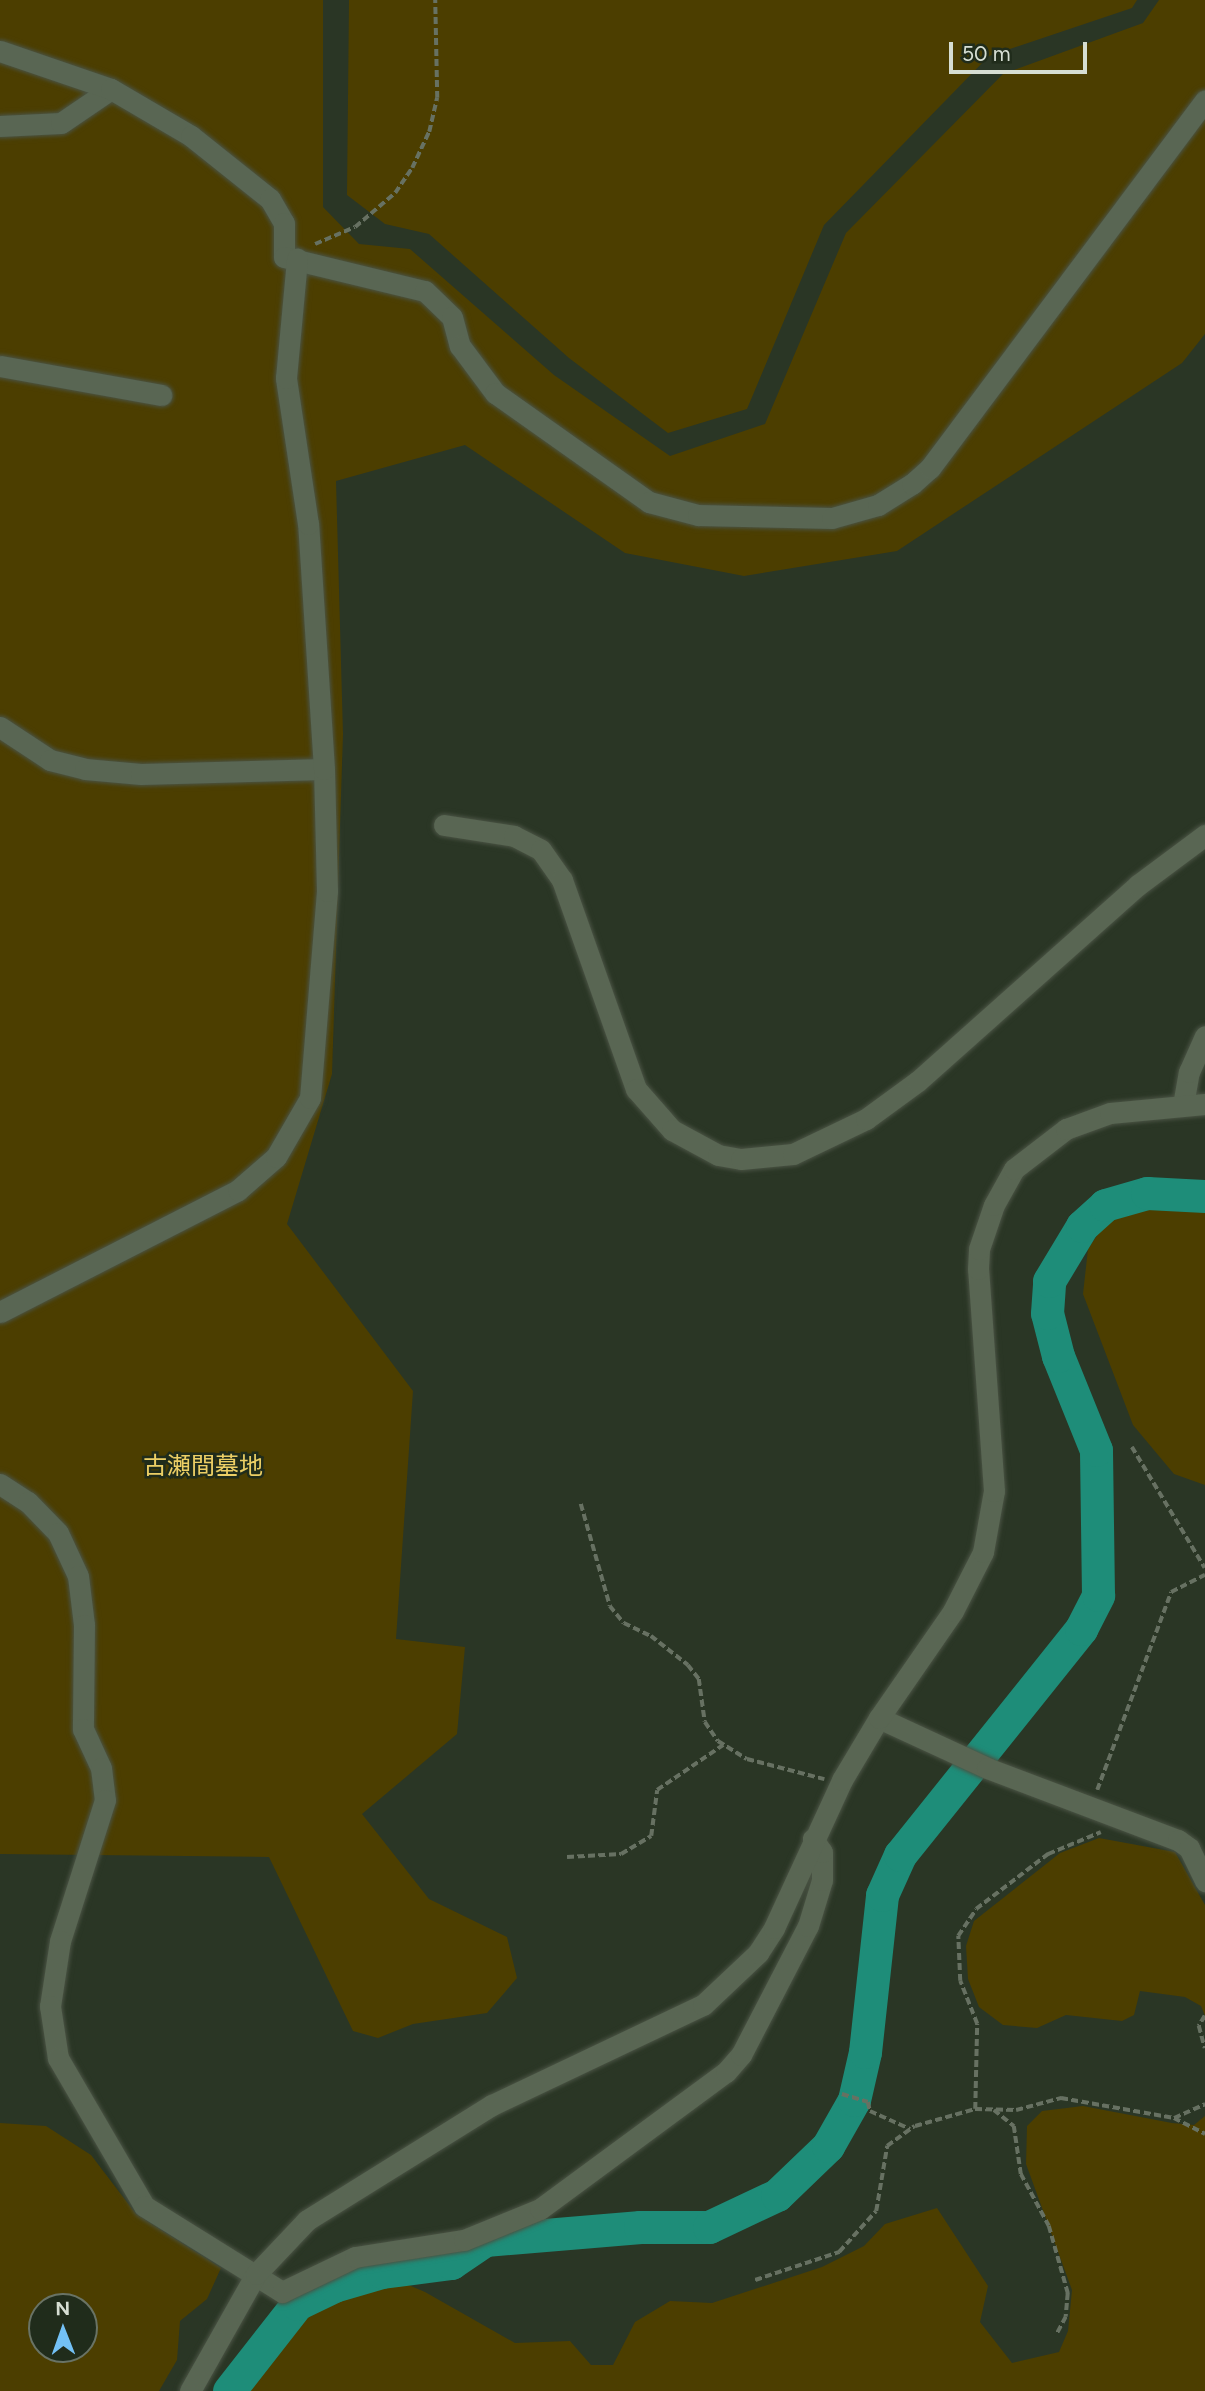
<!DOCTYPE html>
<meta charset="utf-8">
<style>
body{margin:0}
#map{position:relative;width:1205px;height:2391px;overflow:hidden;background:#2a3625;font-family:Figtree,"Noto Sans JP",sans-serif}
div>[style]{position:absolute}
.green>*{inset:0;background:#4c3e00}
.river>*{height:33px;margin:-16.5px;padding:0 16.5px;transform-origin:16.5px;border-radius:16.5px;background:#1e8d79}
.path>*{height:3.5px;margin-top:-1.75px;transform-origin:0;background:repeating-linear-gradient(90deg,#677162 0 7px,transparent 0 10.5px)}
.roads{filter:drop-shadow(0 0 2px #4a5344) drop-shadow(0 0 2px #4a5344)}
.street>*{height:21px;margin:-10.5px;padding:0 10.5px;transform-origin:10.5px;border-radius:10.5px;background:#596653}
.secondary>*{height:21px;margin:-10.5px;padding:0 10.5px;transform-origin:10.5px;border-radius:10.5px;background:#596653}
span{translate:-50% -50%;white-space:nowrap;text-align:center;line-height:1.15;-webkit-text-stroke:5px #202c1b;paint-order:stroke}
.park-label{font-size:24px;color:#eccf65}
.north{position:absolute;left:28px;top:2293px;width:70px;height:70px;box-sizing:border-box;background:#202c1b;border:2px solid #697365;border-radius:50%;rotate:359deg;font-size:19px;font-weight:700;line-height:28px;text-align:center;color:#d6ded3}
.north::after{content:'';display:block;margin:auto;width:24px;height:32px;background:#73c1f5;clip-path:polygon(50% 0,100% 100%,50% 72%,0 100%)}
.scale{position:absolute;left:949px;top:42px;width:138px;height:32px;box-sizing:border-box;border:4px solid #d6ded3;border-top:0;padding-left:9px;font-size:21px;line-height:24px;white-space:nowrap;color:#d6ded3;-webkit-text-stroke:5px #202c1b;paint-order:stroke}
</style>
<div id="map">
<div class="green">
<i style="clip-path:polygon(0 0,323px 0,323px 207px,359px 244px,410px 249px,554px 375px,670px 456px,765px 424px,846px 233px,1003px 74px,1143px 23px,1159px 0,1205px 0,1205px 334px,1182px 363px,897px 551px,744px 576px,625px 553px,465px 445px,336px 481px,343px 734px,332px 1074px,287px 1224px,413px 1391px,396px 1639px,465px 1647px,457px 1734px,362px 1814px,429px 1899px,507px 1937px,517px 1978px,487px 2013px,413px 2024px,378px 2038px,353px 2031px,269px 1857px,0 1854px)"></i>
<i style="clip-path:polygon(349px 0,1137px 0,1132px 8px,989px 56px,824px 225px,747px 409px,668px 433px,569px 358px,429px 234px,385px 224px,347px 195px)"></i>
<i style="clip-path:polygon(1144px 1204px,1205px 1205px,1205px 1485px,1174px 1474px,1133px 1425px,1083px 1294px,1088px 1249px,1106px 1222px,1136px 1213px)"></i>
<i style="clip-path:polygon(1099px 1838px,1175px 1852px,1205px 1905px,1205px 2016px,1201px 2006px,1185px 1997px,1140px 1991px,1134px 2015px,1122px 2021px,1066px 2015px,1037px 2028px,1003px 2025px,979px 2007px,968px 1979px,966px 1946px,974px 1921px,1060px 1853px)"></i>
<i style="clip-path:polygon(1083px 2106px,1172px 2123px,1194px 2125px,1205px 2116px,1205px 2391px,236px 2391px,279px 2332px,300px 2320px,304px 2309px,343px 2289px,373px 2281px,392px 2278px,425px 2292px,515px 2343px,570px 2341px,591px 2365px,613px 2365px,635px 2322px,670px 2301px,712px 2303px,822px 2267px,864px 2246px,885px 2224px,937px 2208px,988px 2286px,980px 2322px,1012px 2363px,1059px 2352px,1068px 2331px,1072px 2290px,1026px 2164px,1027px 2126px,1042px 2111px)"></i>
<i style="clip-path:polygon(evenodd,0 2123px,46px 2126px,91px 2155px,136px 2214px,221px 2268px,207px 2299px,180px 2321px,177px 2360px,159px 2391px,0 2391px,0 2123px,42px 2307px,84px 2307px,84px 2349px,42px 2349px,42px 2307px)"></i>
</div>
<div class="river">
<i style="left:229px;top:2391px;width:110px;rotate:-52deg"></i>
<i style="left:297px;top:2304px;width:41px;rotate:-25.9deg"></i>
<i style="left:334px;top:2286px;width:50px;rotate:-16.3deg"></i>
<i style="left:382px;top:2272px;width:70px;rotate:-7.4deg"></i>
<i style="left:451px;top:2263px;width:41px;rotate:-34.1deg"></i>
<i style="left:485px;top:2240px;width:156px;rotate:-4.8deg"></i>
<i style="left:640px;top:2227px;width:69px"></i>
<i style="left:709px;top:2227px;width:75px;rotate:-25.2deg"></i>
<i style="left:777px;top:2195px;width:71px;rotate:-43.9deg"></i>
<i style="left:828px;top:2146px;width:53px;rotate:-60.5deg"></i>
<i style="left:854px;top:2100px;width:49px;rotate:-77.1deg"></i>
<i style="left:865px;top:2052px;width:158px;rotate:-83.8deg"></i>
<i style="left:882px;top:1895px;width:44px;rotate:-65.8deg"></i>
<i style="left:900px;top:1855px;width:290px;rotate:-51.3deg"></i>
<i style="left:1081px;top:1629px;width:38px;rotate:-63deg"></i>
<i style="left:1098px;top:1595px;width:145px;rotate:-90.8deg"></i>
<i style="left:1096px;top:1450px;width:101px;rotate:-112deg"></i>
<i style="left:1058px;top:1356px;width:44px;rotate:-104.3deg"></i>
<i style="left:1047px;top:1313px;width:32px;rotate:-86deg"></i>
<i style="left:1049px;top:1281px;width:64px;rotate:-59deg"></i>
<i style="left:1082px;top:1226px;width:31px;rotate:-42deg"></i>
<i style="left:1105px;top:1205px;width:44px;rotate:-15.9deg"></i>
<i style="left:1147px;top:1193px;width:58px;rotate:3deg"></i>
</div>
<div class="path">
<i style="left:315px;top:244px;width:43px;rotate:-23deg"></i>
<i style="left:355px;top:227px;width:52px;rotate:-40.4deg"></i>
<i style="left:395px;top:193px;width:30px;rotate:-56deg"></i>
<i style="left:412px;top:168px;width:40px;rotate:-65deg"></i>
<i style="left:429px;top:132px;width:35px;rotate:-77deg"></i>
<i style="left:437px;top:98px;width:98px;rotate:-91.2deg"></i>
<i style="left:1132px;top:1447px;width:141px;rotate:58.9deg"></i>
<i style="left:581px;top:1504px;width:106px;rotate:74.1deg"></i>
<i style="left:610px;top:1606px;width:22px;rotate:51deg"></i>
<i style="left:624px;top:1623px;width:30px;rotate:26deg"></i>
<i style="left:651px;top:1636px;width:47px;rotate:38.1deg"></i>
<i style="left:688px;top:1665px;width:18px;rotate:52deg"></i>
<i style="left:699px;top:1679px;width:43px;rotate:82.1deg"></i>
<i style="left:705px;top:1722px;width:23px;rotate:56deg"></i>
<i style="left:718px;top:1741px;width:34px;rotate:32deg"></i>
<i style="left:747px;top:1759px;width:80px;rotate:14.6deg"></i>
<i style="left:1097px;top:1790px;width:211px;rotate:-69.5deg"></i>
<i style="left:1171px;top:1592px;width:38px;rotate:-27deg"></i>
<i style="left:567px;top:1857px;width:54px;rotate:-3.2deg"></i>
<i style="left:621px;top:1854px;width:35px;rotate:-31deg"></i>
<i style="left:651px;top:1836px;width:46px;rotate:-82.6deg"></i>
<i style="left:657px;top:1790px;width:80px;rotate:-34.3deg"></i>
<i style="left:1205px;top:2016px;width:12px;rotate:121deg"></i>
<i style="left:1199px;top:2026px;width:23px;rotate:75deg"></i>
<i style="left:842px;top:2094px;width:27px;rotate:17deg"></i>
<i style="left:868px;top:2102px;width:9px;rotate:77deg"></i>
<i style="left:870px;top:2111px;width:44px;rotate:24.2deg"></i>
<i style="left:975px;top:2109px;width:85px;rotate:-88.7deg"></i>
<i style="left:977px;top:2024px;width:46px;rotate:-111.6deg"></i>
<i style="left:960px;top:1981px;width:45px;rotate:-92.5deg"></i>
<i style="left:958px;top:1936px;width:32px;rotate:-56deg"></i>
<i style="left:976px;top:1909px;width:91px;rotate:-37.4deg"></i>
<i style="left:1048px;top:1854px;width:57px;rotate:-22.5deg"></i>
<i style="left:994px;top:2110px;width:26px;rotate:39deg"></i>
<i style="left:1014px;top:2126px;width:49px;rotate:81.7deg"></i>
<i style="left:1021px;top:2174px;width:59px;rotate:61.7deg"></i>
<i style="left:1049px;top:2226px;width:70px;rotate:74.2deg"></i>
<i style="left:1068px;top:2293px;width:24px;rotate:95deg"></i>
<i style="left:1066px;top:2317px;width:19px;rotate:118deg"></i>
<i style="left:1174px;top:2118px;width:35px;rotate:27deg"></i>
<i style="left:755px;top:2280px;width:89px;rotate:-18.4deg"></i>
<i style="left:839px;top:2252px;width:55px;rotate:-47.9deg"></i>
<i style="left:876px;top:2211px;width:66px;rotate:-80.4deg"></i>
<i style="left:887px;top:2146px;width:34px;rotate:-36deg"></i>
<i style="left:915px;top:2126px;width:62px;rotate:-15.8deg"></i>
<i style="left:975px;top:2109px;width:41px;rotate:1.4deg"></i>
<i style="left:1016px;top:2110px;width:47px;rotate:-14.9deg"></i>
<i style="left:1061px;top:2098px;width:115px;rotate:10deg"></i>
<i style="left:1174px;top:2118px;width:34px;rotate:-24deg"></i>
</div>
<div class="roads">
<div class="street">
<i style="left:0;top:126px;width:61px;rotate:-2.8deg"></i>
<i style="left:61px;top:123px;width:60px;rotate:-34.2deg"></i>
<i style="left:0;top:366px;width:164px;rotate:10.2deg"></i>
<i style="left:0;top:727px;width:60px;rotate:33.4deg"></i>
<i style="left:50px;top:760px;width:36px;rotate:14deg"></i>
<i style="left:85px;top:769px;width:56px;rotate:5.1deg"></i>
<i style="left:141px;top:774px;width:183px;rotate:-1.6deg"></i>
<i style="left:0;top:1484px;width:33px;rotate:33deg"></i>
<i style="left:28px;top:1502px;width:43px;rotate:45.9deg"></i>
<i style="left:58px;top:1533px;width:47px;rotate:65.1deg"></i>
<i style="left:78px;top:1576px;width:49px;rotate:83deg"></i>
<i style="left:84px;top:1625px;width:104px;rotate:90.6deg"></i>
<i style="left:83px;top:1729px;width:43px;rotate:65.2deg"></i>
<i style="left:101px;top:1768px;width:32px;rotate:83deg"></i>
<i style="left:105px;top:1800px;width:148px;rotate:107.7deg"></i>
<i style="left:60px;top:1941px;width:66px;rotate:98.7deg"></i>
<i style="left:50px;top:2006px;width:53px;rotate:81.3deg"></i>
<i style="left:58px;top:2058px;width:171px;rotate:59.8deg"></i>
<i style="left:144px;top:2206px;width:163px;rotate:31.9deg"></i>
<i style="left:282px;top:2292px;width:81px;rotate:-25.6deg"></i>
<i style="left:355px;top:2257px;width:110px;rotate:-8.9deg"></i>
<i style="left:464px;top:2240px;width:82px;rotate:-22.2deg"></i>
<i style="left:540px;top:2209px;width:231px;rotate:-36.4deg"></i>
<i style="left:726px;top:2072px;width:23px;rotate:-49deg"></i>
<i style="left:741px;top:2055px;width:145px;rotate:-62.6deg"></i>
<i style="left:808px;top:1926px;width:48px;rotate:-73.1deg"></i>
<i style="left:822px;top:1880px;width:28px;rotate:-90deg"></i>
<i style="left:822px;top:1852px;width:16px;rotate:-125deg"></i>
<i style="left:879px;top:1718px;width:119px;rotate:24.8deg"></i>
<i style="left:987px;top:1768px;width:204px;rotate:20.7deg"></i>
<i style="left:1178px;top:1840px;width:14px;rotate:36deg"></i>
<i style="left:1189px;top:1848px;width:37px;rotate:64deg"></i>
</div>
<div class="secondary">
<i style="left:0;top:51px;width:117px;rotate:18.9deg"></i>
<i style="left:111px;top:89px;width:93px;rotate:30.4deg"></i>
<i style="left:191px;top:136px;width:101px;rotate:38.6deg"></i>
<i style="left:270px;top:199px;width:28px;rotate:60deg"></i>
<i style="left:284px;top:223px;width:34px;rotate:90deg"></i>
<i style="left:284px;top:257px;width:145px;rotate:13.6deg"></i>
<i style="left:425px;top:291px;width:37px;rotate:44deg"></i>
<i style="left:452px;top:317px;width:30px;rotate:75deg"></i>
<i style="left:460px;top:346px;width:59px;rotate:53.3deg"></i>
<i style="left:495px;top:393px;width:189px;rotate:35.3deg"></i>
<i style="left:649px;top:502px;width:51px;rotate:14.9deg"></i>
<i style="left:698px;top:515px;width:134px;rotate:1.3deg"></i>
<i style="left:832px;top:518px;width:48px;rotate:-15.8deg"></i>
<i style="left:878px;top:505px;width:40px;rotate:-32deg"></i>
<i style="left:912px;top:484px;width:24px;rotate:-42deg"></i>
<i style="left:930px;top:468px;width:459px;rotate:-53.2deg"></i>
<i style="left:444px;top:825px;width:71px;rotate:8.9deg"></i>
<i style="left:514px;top:836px;width:30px;rotate:27deg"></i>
<i style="left:541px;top:850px;width:37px;rotate:55deg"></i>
<i style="left:562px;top:880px;width:222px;rotate:70.5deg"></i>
<i style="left:636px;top:1089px;width:55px;rotate:48.7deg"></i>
<i style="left:672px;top:1130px;width:52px;rotate:28.5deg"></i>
<i style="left:718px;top:1155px;width:23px;rotate:10deg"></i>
<i style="left:741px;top:1159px;width:52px;rotate:-5.5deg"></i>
<i style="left:793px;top:1154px;width:81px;rotate:-25.6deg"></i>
<i style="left:866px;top:1119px;width:64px;rotate:-36.2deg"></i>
<i style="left:918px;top:1081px;width:295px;rotate:-41.7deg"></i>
<i style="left:1138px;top:885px;width:84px;rotate:-36.7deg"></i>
<i style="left:1183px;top:1105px;width:34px;rotate:-80deg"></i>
<i style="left:1189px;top:1072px;width:39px;rotate:-66deg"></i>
<i style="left:0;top:1312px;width:267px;rotate:-27.1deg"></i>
<i style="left:238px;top:1190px;width:50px;rotate:-41deg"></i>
<i style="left:276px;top:1157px;width:68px;rotate:-60deg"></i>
<i style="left:310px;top:1098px;width:208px;rotate:-85.3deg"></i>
<i style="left:327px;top:891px;width:122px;rotate:-91.4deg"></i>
<i style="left:324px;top:769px;width:246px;rotate:-93.7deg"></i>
<i style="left:308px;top:524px;width:148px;rotate:-98.6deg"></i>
<i style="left:286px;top:378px;width:120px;rotate:-84.7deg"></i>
<i style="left:190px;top:2391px;width:134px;rotate:-60.6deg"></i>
<i style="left:256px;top:2274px;width:74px;rotate:-46.6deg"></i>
<i style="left:307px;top:2220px;width:218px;rotate:-31.9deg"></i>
<i style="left:492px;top:2105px;width:233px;rotate:-25.4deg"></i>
<i style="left:703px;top:2005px;width:76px;rotate:-43.4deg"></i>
<i style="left:758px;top:1953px;width:30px;rotate:-57deg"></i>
<i style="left:774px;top:1928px;width:163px;rotate:-65.3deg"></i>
<i style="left:842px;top:1780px;width:72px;rotate:-59.2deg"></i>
<i style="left:879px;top:1718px;width:130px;rotate:-55.3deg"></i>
<i style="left:953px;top:1611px;width:66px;rotate:-63deg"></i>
<i style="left:983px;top:1552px;width:62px;rotate:-79.8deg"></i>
<i style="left:994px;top:1491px;width:223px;rotate:-94.1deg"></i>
<i style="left:978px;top:1269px;width:20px;rotate:-87deg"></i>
<i style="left:979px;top:1249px;width:46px;rotate:-71.2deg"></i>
<i style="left:994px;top:1205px;width:41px;rotate:-60.9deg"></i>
<i style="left:1014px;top:1169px;width:66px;rotate:-37.6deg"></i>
<i style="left:1066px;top:1129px;width:47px;rotate:-20deg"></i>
<i style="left:1110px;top:1113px;width:95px;rotate:-5.4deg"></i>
</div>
</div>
<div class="park-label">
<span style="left:203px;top:1466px">古瀬間墓地</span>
</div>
<div class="north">N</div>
<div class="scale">50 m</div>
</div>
